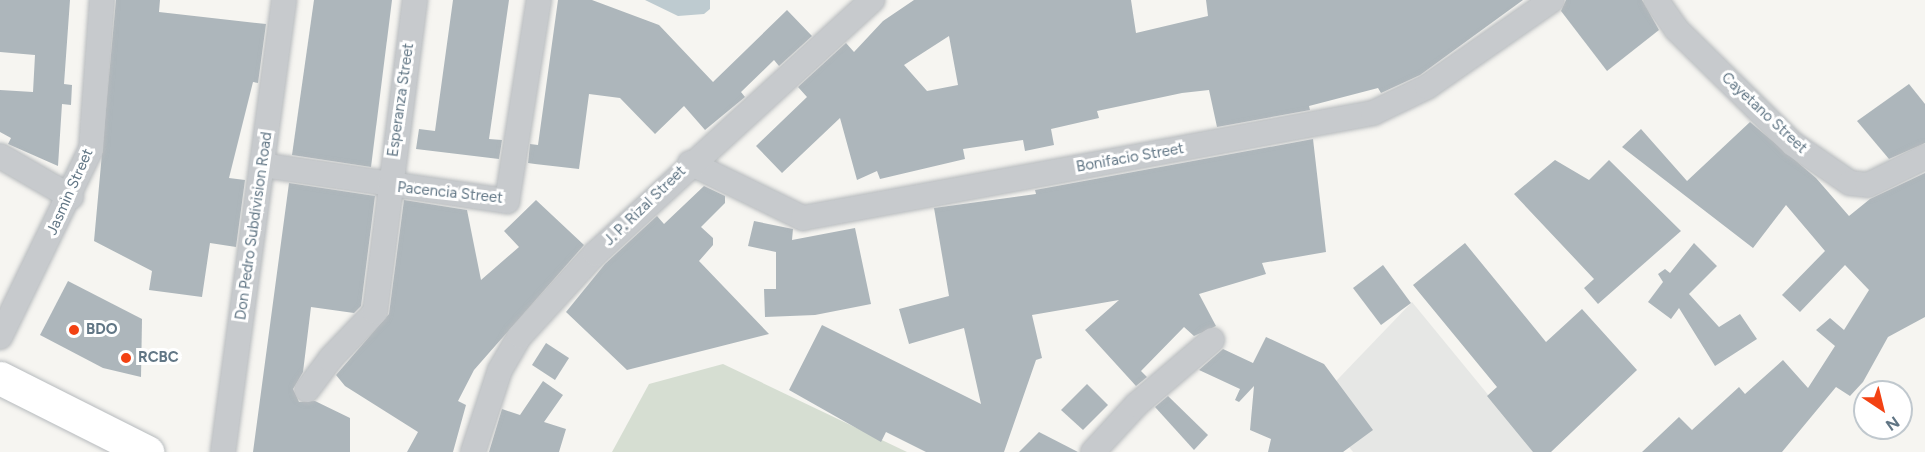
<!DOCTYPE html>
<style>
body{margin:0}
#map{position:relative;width:1925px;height:452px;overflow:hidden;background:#f6f5f1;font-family:Figtree,sans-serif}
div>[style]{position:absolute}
.built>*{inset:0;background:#e6e7e5}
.green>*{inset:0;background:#d6ded2}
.water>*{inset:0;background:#becbd0}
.building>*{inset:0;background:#adb6bb}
.roads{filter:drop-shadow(0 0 2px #b6babd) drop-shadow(0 0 2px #b6babd)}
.minor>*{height:24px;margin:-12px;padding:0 12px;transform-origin:12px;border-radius:12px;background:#c7cacd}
.trunk>*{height:33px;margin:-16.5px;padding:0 16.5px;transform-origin:16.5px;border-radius:16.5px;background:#fff}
.dots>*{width:16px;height:16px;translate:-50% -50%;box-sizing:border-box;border:3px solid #fff;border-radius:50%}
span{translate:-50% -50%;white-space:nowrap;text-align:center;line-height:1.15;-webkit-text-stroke:6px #fff;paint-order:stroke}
.street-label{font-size:15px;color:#617685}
.poi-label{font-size:15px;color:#617685;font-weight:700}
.left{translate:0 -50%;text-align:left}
.north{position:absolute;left:1853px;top:380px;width:60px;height:60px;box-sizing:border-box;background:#fff;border:2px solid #c0c8ce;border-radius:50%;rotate:145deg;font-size:16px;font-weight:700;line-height:24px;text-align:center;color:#617685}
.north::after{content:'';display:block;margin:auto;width:21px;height:27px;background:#f34213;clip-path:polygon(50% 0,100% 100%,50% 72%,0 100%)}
</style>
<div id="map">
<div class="built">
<i style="clip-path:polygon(1412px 302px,1535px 452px,1353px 452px,1315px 403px)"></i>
</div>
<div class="green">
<i style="clip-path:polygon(723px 364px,907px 452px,612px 452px,649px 384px)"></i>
</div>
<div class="water">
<i style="clip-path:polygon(645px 0,710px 0,710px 9px,704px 14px,678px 16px)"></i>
</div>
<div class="building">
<i style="clip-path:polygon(0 0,70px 0,64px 84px,72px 85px,71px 105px,62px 104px,58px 166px,8px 144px,11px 138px,0 132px,0 90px,33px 92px,35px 55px,0 52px)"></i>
<i style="clip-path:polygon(116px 0,160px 0,159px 12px,266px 24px,258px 83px,253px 82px,229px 178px,245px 180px,236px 247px,210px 243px,202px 297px,149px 290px,152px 271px,94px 241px)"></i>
<i style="clip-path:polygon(314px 0,392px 0,371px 167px,292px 155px)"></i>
<i style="clip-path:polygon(453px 0,509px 0,489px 139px,502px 140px,499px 159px,416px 149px,419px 129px,435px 131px)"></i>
<i style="clip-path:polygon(558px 0,592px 0,659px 25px,713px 82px,787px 10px,812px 36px,779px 66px,774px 60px,741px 92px,745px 97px,705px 130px,684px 106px,655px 134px,620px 98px,589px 94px,579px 169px,535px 164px,528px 163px,530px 144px,538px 145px)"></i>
<i style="clip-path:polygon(evenodd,914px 0,1131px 0,1136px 33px,1208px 16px,1206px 0,1523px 0,1420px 75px,1381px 93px,1378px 88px,1309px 106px,1310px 110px,1217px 127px,1209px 90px,1182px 93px,1097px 111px,1099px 118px,1051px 129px,1054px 145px,1025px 151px,1023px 140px,963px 149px,965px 159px,880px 179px,877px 171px,857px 180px,840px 118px,782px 173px,756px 146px,807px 97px,798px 87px,846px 43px,854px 52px,883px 21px,914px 0,949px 36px,958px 85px,927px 91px,904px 65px,949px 36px)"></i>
<i style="clip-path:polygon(1566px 0,1642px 0,1659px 30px,1607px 71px,1561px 11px)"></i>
<i style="clip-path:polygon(1909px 84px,1925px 104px,1925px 143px,1889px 159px,1857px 121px)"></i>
<i style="clip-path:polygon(1750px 122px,1816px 178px,1849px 216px,1870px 199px,1925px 173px,1925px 317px,1888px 337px,1863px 382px,1850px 396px,1836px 387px,1782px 452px,1642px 452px,1679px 417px,1692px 430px,1739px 387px,1745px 394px,1783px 360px,1808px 388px,1835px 346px,1816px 330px,1830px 318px,1844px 330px,1869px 290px,1845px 265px,1800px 312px,1782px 295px,1825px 251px,1786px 205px,1753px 248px,1622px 147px,1641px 129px,1687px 181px)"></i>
<i style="clip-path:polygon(1313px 139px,1326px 252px,1262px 263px,1266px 274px,1199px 294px,1216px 326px,1194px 336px,1184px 327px,1141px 371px,1147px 377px,1136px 386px,1085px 330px,1119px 300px,1032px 315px,1042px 358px,1036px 360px,1004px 452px,926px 452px,886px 432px,881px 442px,789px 390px,822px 325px,981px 404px,964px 328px,909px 344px,899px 309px,949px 296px,934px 208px,1036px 194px,1035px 190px)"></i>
<i style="clip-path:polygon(1555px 160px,1589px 180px,1609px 160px,1681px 231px,1598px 304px,1584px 288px,1594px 279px,1514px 194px)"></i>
<i style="clip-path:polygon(289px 183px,375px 196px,361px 306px,354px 313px,311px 307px,303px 372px,293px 389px,299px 402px,315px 401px,350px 418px,350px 452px,253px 452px)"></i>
<i style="clip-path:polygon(704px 186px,725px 196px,725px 203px,701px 227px,713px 238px,713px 245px,699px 261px,769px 334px,627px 370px,566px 312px,605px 264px,657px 216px,664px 224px)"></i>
<i style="clip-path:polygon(404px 200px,467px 210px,481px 280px,519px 247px,504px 231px,536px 200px,584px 245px,474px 370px,458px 401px,466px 405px,453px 452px,407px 452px,418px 432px,345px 386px,336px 375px,389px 314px)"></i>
<i style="clip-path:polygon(754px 221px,793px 229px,792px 240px,855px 228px,871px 304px,815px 315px,765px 317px,764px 289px,776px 289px,776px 252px,748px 246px)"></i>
<i style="clip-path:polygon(1465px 243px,1546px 342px,1582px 309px,1637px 370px,1551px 452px,1533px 452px,1487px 396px,1497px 387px,1413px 285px)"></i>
<i style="clip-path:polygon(1694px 243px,1717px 266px,1689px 294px,1719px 327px,1740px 314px,1757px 339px,1715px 366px,1679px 308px,1671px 319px,1648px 302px,1663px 282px,1658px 274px,1665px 269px,1670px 273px)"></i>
<i style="clip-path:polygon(1383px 265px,1411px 303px,1381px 325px,1353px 288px)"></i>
<i style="clip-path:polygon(68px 281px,142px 319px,141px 377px,103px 368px,40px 335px)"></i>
<i style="clip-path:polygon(1266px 337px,1324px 364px,1373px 430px,1343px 452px,1268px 452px,1271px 439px,1250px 430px,1254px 386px,1239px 402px,1235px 400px,1240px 389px,1199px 370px,1223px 349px,1253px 363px)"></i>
<i style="clip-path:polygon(546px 343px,569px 358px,555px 380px,532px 365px)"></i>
<i style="clip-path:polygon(543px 381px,563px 395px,544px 422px,566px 429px,559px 452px,489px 452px,502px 409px,520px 415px)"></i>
<i style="clip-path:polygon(1087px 384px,1108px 405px,1083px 430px,1061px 410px)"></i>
<i style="clip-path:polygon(1168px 396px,1208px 435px,1194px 450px,1155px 407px)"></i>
<i style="clip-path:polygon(1039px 432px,1078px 452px,1019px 452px)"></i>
</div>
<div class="roads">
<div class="minor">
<i style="left:1656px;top:0;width:35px;rotate:55deg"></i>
<i style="left:1676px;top:29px;width:164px;rotate:44.5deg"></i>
<i style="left:1793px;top:144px;width:69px;rotate:34.4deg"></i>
<i style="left:1850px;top:183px;width:18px;rotate:6deg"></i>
<i style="left:1868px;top:185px;width:64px;rotate:-26.2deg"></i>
<i style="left:0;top:156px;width:82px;rotate:30deg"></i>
<i style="left:690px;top:163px;width:126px;rotate:26deg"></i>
<i style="left:803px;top:218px;width:580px;rotate:-10.44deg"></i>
<i style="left:1373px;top:113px;width:60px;rotate:-25.7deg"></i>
<i style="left:1427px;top:87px;width:152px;rotate:-34.8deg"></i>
<i style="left:262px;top:165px;width:248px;rotate:8.4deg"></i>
<i style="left:507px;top:201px;width:204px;rotate:-81deg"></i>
<i style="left:0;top:337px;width:209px;rotate:-64.2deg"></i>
<i style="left:91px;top:149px;width:149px;rotate:-85.8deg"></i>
<i style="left:307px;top:390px;width:39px;rotate:-53deg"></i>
<i style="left:330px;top:359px;width:65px;rotate:-46.2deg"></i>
<i style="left:375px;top:312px;width:315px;rotate:-82.7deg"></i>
<i style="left:223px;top:452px;width:456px;rotate:-82.3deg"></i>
<i style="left:473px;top:452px;width:86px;rotate:-71.8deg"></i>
<i style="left:500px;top:370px;width:39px;rotate:-60deg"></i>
<i style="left:520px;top:336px;width:111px;rotate:-47.6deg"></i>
<i style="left:595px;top:254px;width:376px;rotate:-42.5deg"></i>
<i style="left:1093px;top:452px;width:64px;rotate:-47.5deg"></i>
<i style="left:1136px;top:405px;width:100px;rotate:-40.5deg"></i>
</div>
<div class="trunk">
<i style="left:0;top:378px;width:165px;rotate:26.7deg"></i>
</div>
</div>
<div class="dots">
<i style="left:74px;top:330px;background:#f34213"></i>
<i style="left:126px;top:358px;background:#f34213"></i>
</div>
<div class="street-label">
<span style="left:401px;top:100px;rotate:-82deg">Esperanza Street</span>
<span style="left:1764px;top:113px;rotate:43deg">Cayetano Street</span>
<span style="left:1130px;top:158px;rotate:-10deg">Bonifacio Street</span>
<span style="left:70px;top:192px;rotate:-66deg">Jasmin Street</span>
<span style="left:450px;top:193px;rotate:6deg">Pacencia Street</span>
<span style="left:645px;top:206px;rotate:-44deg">J. P. Rizal Street</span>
<span style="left:254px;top:226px;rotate:-82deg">Don Pedro Subdivision Road</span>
</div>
<div class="poi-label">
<span class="left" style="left:86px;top:330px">BDO</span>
<span class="left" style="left:138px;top:358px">RCBC</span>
</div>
<div class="north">N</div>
</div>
